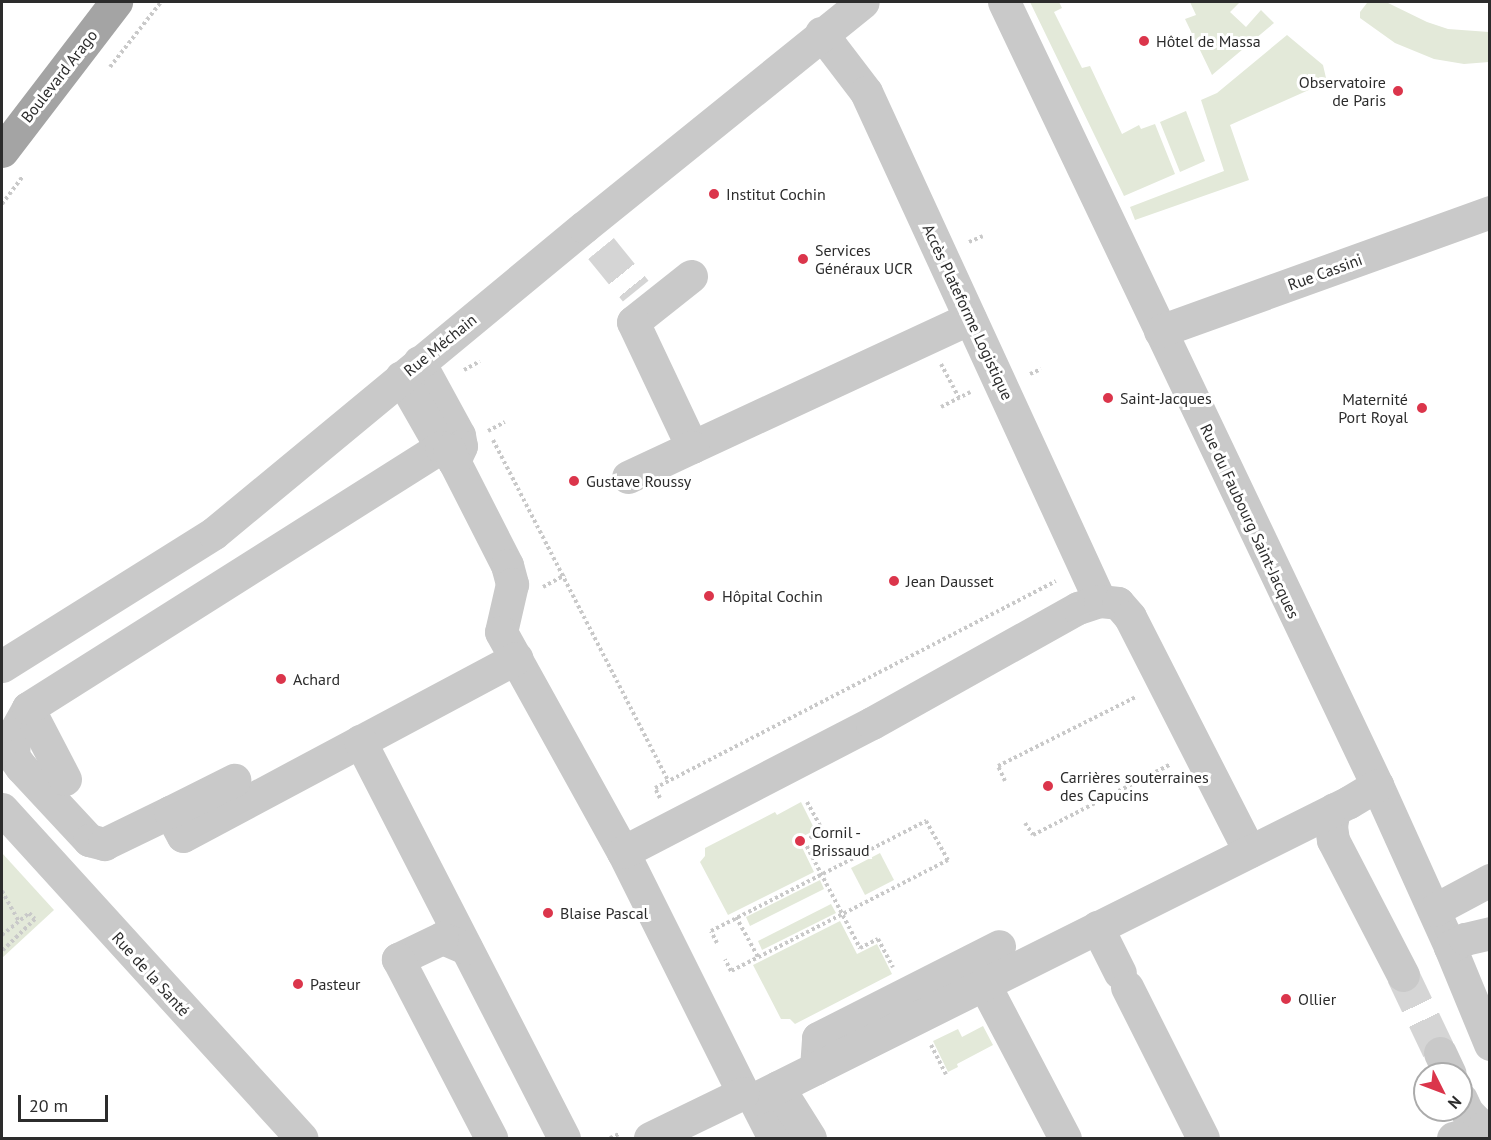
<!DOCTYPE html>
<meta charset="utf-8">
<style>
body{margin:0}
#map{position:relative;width:1491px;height:1140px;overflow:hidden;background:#fff;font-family:"PT Sans",sans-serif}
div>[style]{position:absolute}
.green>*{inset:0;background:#e3e9d9}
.minor-tunnel>*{height:33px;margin-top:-16.5px;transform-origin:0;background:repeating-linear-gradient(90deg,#d5d5d5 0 33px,transparent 0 49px)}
.path>*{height:4px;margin-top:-2px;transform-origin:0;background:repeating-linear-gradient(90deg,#c9c9c9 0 3px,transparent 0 6px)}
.minor>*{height:33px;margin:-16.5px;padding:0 16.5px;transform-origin:16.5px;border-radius:16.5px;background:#c9c9c9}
.major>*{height:33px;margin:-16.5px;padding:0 16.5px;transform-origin:16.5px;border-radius:16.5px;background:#a4a4a4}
.dots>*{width:16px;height:16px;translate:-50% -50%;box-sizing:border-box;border:3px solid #fff;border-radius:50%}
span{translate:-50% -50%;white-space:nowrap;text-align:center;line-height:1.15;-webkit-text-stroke:6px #fff;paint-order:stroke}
.poi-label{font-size:16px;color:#2c2c2c}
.left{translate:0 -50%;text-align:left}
.right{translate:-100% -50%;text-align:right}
.street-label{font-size:16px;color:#2c2c2c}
.frame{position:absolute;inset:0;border:3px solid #2c2c2c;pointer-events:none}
.north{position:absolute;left:1413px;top:1062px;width:60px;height:60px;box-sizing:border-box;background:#fff;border:2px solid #ababab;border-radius:50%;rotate:132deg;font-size:16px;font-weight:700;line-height:24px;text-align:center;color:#2c2c2c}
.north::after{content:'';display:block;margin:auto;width:21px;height:27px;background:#db354b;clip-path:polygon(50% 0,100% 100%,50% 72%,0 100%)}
.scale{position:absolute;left:18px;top:1095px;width:90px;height:27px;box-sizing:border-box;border:3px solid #2c2c2c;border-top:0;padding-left:8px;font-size:18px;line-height:21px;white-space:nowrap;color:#2c2c2c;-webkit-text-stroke:4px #fff;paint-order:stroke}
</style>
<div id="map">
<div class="green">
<i style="clip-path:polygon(1030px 2px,1059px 2px,1062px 8px,1054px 12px,1082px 68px,1090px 66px,1122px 134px,1139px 125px,1141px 129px,1155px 124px,1175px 174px,1124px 196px)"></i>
<i style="clip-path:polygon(1190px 2px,1240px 2px,1230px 12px,1246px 27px,1261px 10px,1274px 23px,1212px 75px,1185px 19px,1196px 15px)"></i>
<i style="clip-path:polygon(1386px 2px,1427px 22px,1448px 29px,1489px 32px,1489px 62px,1464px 64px,1434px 59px,1395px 43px,1360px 18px,1360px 12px,1367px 3px)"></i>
<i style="clip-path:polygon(1287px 35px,1323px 65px,1326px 78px,1320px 85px,1230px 125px,1249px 180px,1135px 220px,1130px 207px,1224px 171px,1201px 100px,1217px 93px)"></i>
<i style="clip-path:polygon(1186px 111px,1205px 161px,1180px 172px,1160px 122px)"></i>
<i style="clip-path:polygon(801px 802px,815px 830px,798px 839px,814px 872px,728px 915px,700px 862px,705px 856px,705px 848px,775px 812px,777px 815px)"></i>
<i style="clip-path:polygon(2px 853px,54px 910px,2px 958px)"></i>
<i style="clip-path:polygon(880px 853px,894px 880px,865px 895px,851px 868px)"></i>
<i style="clip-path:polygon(820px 880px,824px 889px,750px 926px,746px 917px)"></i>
<i style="clip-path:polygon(831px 904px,836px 913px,762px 950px,758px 941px)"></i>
<i style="clip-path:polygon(840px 921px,857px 954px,877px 944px,892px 974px,795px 1024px,790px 1019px,781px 1019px,753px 965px)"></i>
<i style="clip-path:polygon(983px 1026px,993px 1045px,957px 1064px,958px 1067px,948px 1072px,933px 1041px,958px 1029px,962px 1037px)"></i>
</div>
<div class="minor-tunnel">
<i style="left:601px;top:248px;width:55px;rotate:50.9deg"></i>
<i style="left:1403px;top:975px;width:86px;rotate:64.6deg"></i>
</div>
<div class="path">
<i style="left:110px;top:67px;width:83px;rotate:-51.9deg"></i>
<i style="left:2px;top:204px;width:35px;rotate:-53deg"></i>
<i style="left:969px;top:242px;width:15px;rotate:-23deg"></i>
<i style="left:941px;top:364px;width:38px;rotate:62deg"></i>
<i style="left:464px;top:370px;width:18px;rotate:-29deg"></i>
<i style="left:1030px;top:374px;width:12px;rotate:-24deg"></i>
<i style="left:941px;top:407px;width:33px;rotate:-27deg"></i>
<i style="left:488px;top:431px;width:19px;rotate:-28deg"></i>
<i style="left:493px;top:440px;width:383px;rotate:62.8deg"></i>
<i style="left:543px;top:587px;width:25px;rotate:-29deg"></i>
<i style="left:1005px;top:781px;width:17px;rotate:-115deg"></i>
<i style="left:998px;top:766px;width:154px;rotate:-26.6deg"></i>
<i style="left:660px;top:798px;width:11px;rotate:-117deg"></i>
<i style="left:655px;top:788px;width:451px;rotate:-27.3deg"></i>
<i style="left:807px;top:802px;width:33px;rotate:61deg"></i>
<i style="left:823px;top:831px;width:21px;rotate:152deg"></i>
<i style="left:804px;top:841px;width:121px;rotate:62.4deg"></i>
<i style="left:860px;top:948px;width:20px;rotate:-27deg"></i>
<i style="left:878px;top:939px;width:32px;rotate:62deg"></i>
<i style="left:1025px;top:823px;width:14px;rotate:56deg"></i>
<i style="left:1033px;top:835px;width:155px;rotate:-27.2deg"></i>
<i style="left:2px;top:891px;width:35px;rotate:61deg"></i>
<i style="left:736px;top:917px;width:46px;rotate:61.2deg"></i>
<i style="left:2px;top:935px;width:35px;rotate:-39deg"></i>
<i style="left:29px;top:913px;width:8px;rotate:45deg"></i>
<i style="left:35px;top:919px;width:46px;rotate:135.9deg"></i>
<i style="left:717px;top:943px;width:13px;rotate:-117deg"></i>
<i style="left:711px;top:931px;width:242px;rotate:-27.1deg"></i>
<i style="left:926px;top:821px;width:45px;rotate:60.6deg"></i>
<i style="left:948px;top:860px;width:244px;rotate:152.9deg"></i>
<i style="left:731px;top:971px;width:13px;rotate:-117deg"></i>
<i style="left:931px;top:1045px;width:33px;rotate:63deg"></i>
<i style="left:610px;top:1138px;width:10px;rotate:-24deg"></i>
</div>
<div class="minor">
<i style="left:1004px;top:2px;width:867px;rotate:64.53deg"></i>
<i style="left:1377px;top:785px;width:178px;rotate:65.7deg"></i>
<i style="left:1450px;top:947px;width:105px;rotate:67.6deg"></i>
<i style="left:821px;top:33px;width:74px;rotate:52.7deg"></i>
<i style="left:866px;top:92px;width:560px;rotate:65.31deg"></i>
<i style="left:691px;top:276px;width:74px;rotate:141.6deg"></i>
<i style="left:633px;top:322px;width:138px;rotate:64.7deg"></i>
<i style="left:692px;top:447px;width:306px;rotate:-24.9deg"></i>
<i style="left:1160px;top:331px;width:351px;rotate:-19.8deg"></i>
<i style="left:419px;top:362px;width:83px;rotate:61.3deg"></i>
<i style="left:459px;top:435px;width:11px;rotate:80deg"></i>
<i style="left:461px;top:446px;width:17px;rotate:115deg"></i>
<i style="left:454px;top:461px;width:117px;rotate:63deg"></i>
<i style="left:507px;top:565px;width:20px;rotate:75deg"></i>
<i style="left:512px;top:584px;width:49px;rotate:102.9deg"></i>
<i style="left:501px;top:632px;width:252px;rotate:61deg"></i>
<i style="left:623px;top:852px;width:269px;rotate:63.5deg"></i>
<i style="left:743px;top:1093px;width:13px;rotate:29deg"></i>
<i style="left:754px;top:1099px;width:44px;rotate:62.9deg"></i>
<i style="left:401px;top:377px;width:81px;rotate:60.3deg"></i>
<i style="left:628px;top:477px;width:71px;rotate:-25.1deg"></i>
<i style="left:2px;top:666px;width:250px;rotate:-32.1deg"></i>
<i style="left:214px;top:533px;width:480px;rotate:-39.6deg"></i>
<i style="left:584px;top:227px;width:358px;rotate:-38.9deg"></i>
<i style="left:28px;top:708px;width:29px;rotate:119deg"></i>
<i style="left:14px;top:733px;width:23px;rotate:92deg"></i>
<i style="left:13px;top:756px;width:14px;rotate:54deg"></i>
<i style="left:21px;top:767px;width:100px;rotate:47deg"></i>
<i style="left:89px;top:840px;width:16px;rotate:15deg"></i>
<i style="left:104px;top:844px;width:73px;rotate:-25.9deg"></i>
<i style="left:170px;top:812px;width:27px;rotate:62deg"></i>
<i style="left:183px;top:836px;width:378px;rotate:-28.1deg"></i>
<i style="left:360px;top:741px;width:446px;rotate:62.8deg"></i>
<i style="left:65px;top:779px;width:80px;rotate:-117.5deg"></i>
<i style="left:28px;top:708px;width:489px;rotate:-32.3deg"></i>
<i style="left:441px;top:447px;width:9px;rotate:21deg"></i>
<i style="left:449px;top:450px;width:12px;rotate:66deg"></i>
<i style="left:2px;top:809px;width:445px;rotate:47.7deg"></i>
<i style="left:1334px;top:809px;width:17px;rotate:100deg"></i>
<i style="left:1331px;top:826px;width:14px;rotate:82deg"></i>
<i style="left:1333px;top:840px;width:152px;rotate:62.6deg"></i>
<i style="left:170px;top:812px;width:72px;rotate:-26.6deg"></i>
<i style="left:623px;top:852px;width:280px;rotate:-27.4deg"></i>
<i style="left:872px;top:723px;width:236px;rotate:-29.2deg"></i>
<i style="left:1078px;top:608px;width:23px;rotate:-18deg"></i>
<i style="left:1100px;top:601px;width:18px;rotate:6deg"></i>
<i style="left:1118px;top:603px;width:18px;rotate:49deg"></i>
<i style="left:1130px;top:617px;width:263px;rotate:63deg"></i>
<i style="left:1434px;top:910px;width:64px;rotate:-28.2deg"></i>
<i style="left:1097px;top:927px;width:51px;rotate:63.4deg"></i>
<i style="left:1450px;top:947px;width:17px;rotate:-28deg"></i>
<i style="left:1465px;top:939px;width:26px;rotate:-13deg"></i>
<i style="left:466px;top:948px;width:26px;rotate:-157deg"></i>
<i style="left:442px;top:938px;width:49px;rotate:154.5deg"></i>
<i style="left:398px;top:959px;width:202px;rotate:62.5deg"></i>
<i style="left:984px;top:984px;width:174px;rotate:62.3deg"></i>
<i style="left:1127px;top:987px;width:169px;rotate:63.3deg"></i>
<i style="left:1440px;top:1053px;width:23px;rotate:65deg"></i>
<i style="left:816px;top:1068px;width:30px;rotate:-86deg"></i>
<i style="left:818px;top:1038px;width:203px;rotate:-26.9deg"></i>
<i style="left:778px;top:1087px;width:60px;rotate:57.9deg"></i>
<i style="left:754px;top:1099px;width:665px;rotate:-26.53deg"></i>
<i style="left:1349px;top:802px;width:33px;rotate:-31deg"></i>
<i style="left:1461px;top:1099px;width:14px;rotate:65deg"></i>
<i style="left:1467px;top:1112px;width:23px;rotate:45deg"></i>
<i style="left:1483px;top:1128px;width:7px;rotate:16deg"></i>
<i style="left:650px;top:1138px;width:103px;rotate:-25.8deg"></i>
<i style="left:1453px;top:1138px;width:3px;rotate:-18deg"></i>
</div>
<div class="major">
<i style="left:2px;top:151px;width:188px;rotate:-52.6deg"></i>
</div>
<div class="dots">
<i style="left:1144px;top:41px;background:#db354b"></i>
<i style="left:1398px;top:91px;background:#db354b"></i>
<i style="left:714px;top:194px;background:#db354b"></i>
<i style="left:803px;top:259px;background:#db354b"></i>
<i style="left:1108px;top:398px;background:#db354b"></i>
<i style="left:1422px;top:408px;background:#db354b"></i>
<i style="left:574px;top:481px;background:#db354b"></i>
<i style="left:894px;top:581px;background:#db354b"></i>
<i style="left:709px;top:596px;background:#db354b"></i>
<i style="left:281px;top:679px;background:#db354b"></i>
<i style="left:1048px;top:786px;background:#db354b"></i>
<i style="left:800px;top:841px;background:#db354b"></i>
<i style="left:548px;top:913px;background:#db354b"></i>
<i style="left:298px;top:984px;background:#db354b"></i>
<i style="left:1286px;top:999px;background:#db354b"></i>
</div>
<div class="poi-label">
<span class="left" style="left:1156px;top:41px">Hôtel de Massa</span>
<span class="right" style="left:1386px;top:91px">Observatoire<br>de Paris</span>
<span class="left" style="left:726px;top:194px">Institut Cochin</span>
<span class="left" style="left:815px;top:259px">Services<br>Généraux UCR</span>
<span class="left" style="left:1120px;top:398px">Saint-Jacques</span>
<span class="right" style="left:1408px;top:408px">Maternité<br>Port Royal</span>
<span class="left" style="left:586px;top:481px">Gustave Roussy</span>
<span class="left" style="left:906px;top:581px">Jean Dausset</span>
<span class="left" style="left:722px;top:596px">Hôpital Cochin</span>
<span class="left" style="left:293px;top:679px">Achard</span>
<span class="left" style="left:1060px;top:786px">Carrières souterraines<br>des Capucins</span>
<span class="left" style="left:812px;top:841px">Cornil -<br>Brissaud</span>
<span class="left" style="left:560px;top:913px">Blaise Pascal</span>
<span class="left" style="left:310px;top:984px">Pasteur</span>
<span class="left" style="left:1298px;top:999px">Ollier</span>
</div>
<div class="street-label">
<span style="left:59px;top:76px;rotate:-52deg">Boulevard Arago</span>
<span style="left:1325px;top:272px;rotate:-20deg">Rue Cassini</span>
<span style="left:968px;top:312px;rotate:65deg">Accès Plateforme Logistique</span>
<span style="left:440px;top:345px;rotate:-39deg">Rue Méchain</span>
<span style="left:1250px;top:521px;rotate:65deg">Rue du Faubourg Saint-Jacques</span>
<span style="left:151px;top:974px;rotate:48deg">Rue de la Santé</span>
</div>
<div class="frame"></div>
<div class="north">N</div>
<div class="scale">20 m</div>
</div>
